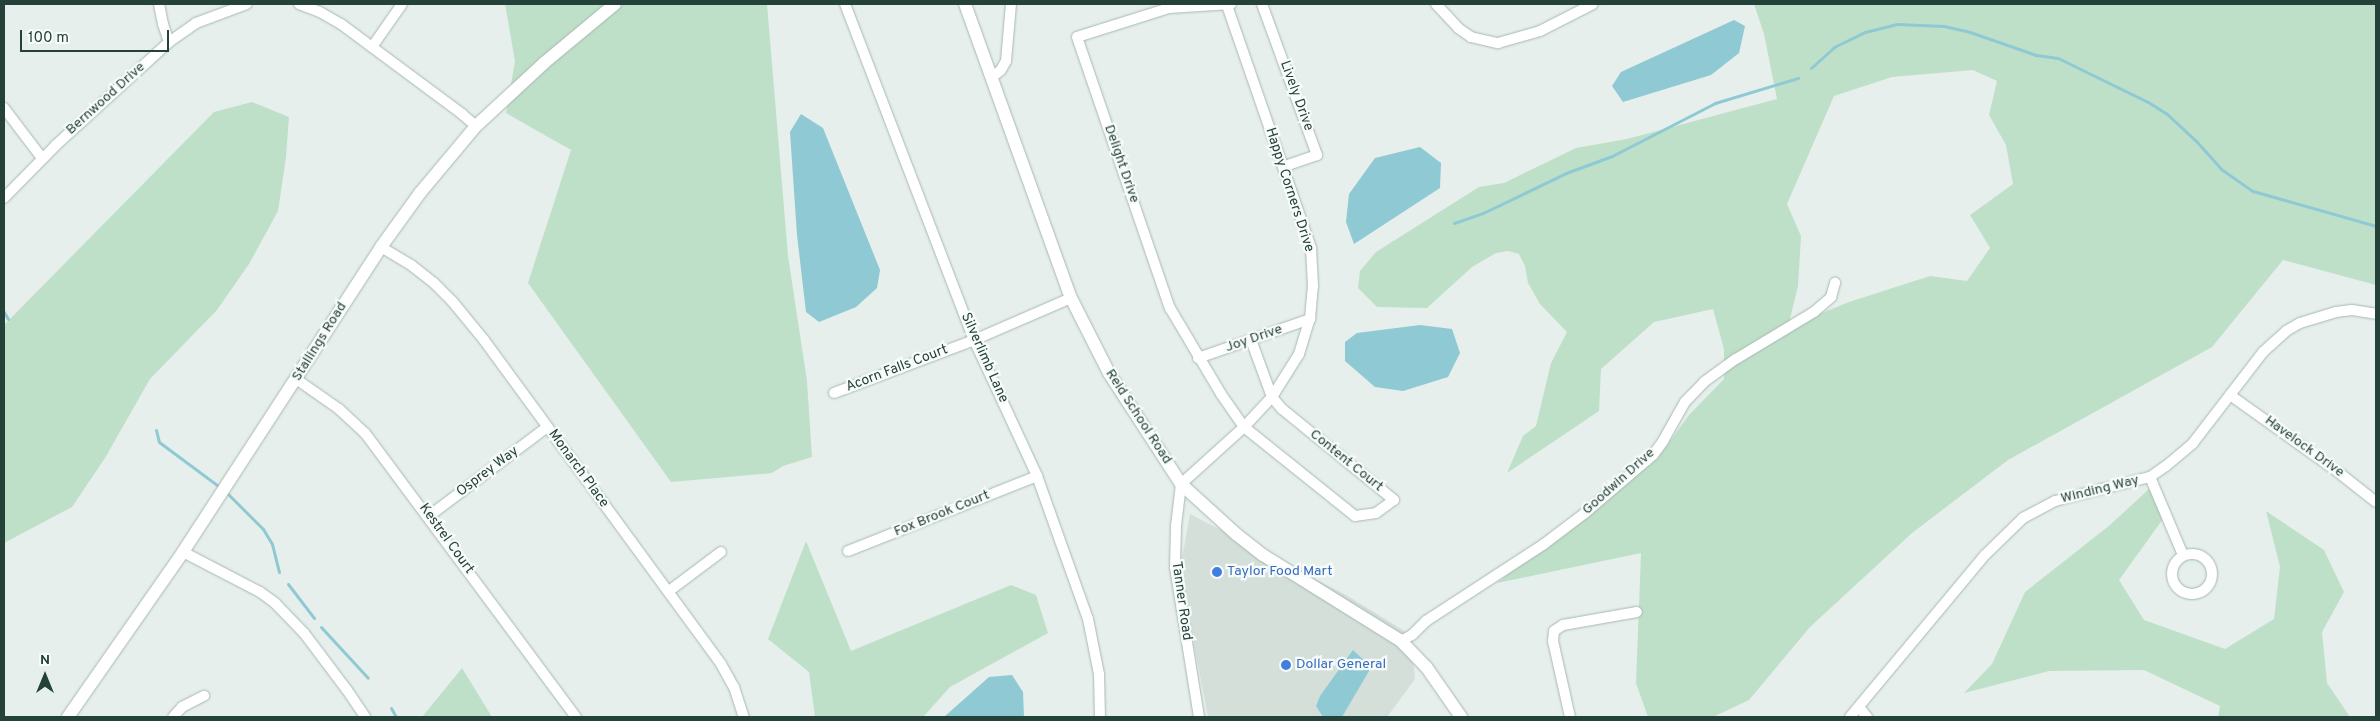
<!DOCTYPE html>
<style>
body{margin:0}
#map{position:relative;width:2380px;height:721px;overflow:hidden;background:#e6efeb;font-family:Overpass,sans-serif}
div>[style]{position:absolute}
.built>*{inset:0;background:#d4dfda}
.green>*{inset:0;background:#bfe0c8}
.water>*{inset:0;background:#8ec9d4}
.stream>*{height:3px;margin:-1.5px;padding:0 1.5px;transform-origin:1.5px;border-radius:1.5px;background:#8ec9d4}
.roads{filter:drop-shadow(0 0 1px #a8b8b2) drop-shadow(0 0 1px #a8b8b2)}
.minor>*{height:10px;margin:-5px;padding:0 5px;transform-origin:5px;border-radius:5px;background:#fff}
.minor>.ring{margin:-5px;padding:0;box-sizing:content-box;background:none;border:10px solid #fff;border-radius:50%}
.tertiary>*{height:12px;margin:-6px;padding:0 6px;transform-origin:6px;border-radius:6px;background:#fff}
.dots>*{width:14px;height:14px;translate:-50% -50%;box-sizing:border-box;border:2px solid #f7fbf9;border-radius:50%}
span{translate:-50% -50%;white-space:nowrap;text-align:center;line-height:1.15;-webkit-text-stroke:4.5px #f7fbf9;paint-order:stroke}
.street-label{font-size:14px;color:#24423a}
.shop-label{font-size:14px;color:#366cbe}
.left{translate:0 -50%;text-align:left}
.frame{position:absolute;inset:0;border:5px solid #24423a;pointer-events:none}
.north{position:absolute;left:20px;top:651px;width:50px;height:50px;-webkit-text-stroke:4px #f7fbf9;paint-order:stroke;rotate:0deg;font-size:14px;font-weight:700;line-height:20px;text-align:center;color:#24423a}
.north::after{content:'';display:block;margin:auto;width:18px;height:22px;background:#24423a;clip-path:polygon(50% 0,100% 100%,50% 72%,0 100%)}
.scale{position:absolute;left:20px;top:30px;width:149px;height:22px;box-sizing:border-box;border:2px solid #24423a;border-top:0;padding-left:6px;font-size:15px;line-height:18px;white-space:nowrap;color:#24423a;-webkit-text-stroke:4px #f7fbf9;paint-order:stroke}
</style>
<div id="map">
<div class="built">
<i style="clip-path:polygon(1190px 514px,1346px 595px,1411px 635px,1415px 679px,1387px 717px,1208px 717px,1180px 570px)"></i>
</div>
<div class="green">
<i style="clip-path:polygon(505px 4px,767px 4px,788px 256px,807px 381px,812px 457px,783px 466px,772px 473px,671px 482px,528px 283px,571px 150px,506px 113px,515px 61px)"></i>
<i style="clip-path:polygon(evenodd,1754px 4px,2376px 4px,2376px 285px,2283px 260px,2212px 347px,2008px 460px,1912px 533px,1810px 627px,1749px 700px,1713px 717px,1648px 717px,1636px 683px,1641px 553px,1497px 583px,1658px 458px,1689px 415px,1724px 379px,1724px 349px,1713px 309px,1654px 322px,1601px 369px,1599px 411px,1507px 473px,1523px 436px,1536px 426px,1551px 363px,1567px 332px,1540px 304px,1528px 283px,1525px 266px,1519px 254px,1508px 251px,1496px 253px,1472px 267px,1427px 308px,1377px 307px,1358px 288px,1360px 271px,1376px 252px,1479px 187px,1504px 183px,1576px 148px,1627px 139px,1777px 99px,1764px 34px,1754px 4px,1973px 70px,1997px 81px,1989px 115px,2006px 145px,2013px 184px,1970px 215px,1990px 248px,1967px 281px,1930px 276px,1849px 302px,1788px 327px,1798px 286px,1801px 236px,1787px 204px,1834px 96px,1892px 77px,1973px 70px)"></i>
<i style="clip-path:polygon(252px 102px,289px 117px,286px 157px,278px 211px,249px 264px,217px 310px,150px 379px,105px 458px,72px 507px,4px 543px,4px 325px,214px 112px)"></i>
<i style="clip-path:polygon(2149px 489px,2163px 519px,2119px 580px,2144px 620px,2225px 649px,2274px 619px,2280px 567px,2266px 511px,2324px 550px,2344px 592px,2322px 632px,2327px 683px,2350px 717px,2218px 717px,2220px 706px,2144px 670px,2049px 671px,1964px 693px,1992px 664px,2025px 592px,2110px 525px)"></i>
<i style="clip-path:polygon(806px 541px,851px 651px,1011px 585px,1036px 595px,1048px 633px,950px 687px,923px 717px,815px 717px,809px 672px,768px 639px)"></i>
<i style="clip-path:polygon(462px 668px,492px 717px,422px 717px)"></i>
</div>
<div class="water">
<i style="clip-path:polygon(1734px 20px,1745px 26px,1739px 53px,1711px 75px,1623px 102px,1612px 86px,1621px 72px)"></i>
<i style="clip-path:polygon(801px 114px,823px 128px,880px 270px,877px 288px,856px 307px,819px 322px,806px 312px,797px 235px,790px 132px)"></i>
<i style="clip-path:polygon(1420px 147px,1441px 163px,1440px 188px,1354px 244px,1346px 222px,1349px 194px,1375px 158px)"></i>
<i style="clip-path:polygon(1420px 325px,1452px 329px,1460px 353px,1448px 377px,1403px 391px,1375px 387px,1345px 361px,1345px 342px,1357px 333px)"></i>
<i style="clip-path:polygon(1353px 650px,1367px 663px,1369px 671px,1342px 717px,1323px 717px,1316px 706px,1320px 696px)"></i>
<i style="clip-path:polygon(1012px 675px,1023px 692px,1024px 717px,944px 717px,989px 677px)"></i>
</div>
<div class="stream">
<i style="left:1811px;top:68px;width:31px;rotate:-42deg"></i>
<i style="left:1834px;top:47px;width:34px;rotate:-26deg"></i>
<i style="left:1865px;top:32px;width:33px;rotate:-14deg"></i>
<i style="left:1897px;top:24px;width:47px;rotate:2.4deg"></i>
<i style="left:1944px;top:26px;width:27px;rotate:13deg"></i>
<i style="left:1970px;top:32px;width:70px;rotate:19.2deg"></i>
<i style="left:2036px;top:55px;width:22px;rotate:8deg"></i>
<i style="left:2058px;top:58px;width:100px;rotate:26.1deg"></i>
<i style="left:2148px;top:102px;width:22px;rotate:32deg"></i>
<i style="left:2167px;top:114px;width:41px;rotate:43deg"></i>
<i style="left:2197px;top:142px;width:36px;rotate:48deg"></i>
<i style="left:2221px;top:169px;width:39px;rotate:35deg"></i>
<i style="left:2253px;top:191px;width:128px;rotate:15.9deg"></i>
<i style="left:1454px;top:223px;width:31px;rotate:-19deg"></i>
<i style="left:1483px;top:213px;width:92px;rotate:-25.7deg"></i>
<i style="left:1566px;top:173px;width:49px;rotate:-20.3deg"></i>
<i style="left:1612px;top:156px;width:116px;rotate:-27.2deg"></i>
<i style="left:1715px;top:103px;width:87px;rotate:-16.8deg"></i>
<i style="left:4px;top:312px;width:8px;rotate:60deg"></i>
<i style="left:156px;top:430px;width:12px;rotate:76deg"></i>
<i style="left:159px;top:442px;width:77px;rotate:36.6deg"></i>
<i style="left:226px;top:492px;width:52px;rotate:45deg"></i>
<i style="left:263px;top:529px;width:17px;rotate:59deg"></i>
<i style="left:272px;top:544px;width:29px;rotate:76deg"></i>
<i style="left:288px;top:584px;width:43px;rotate:52.6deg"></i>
<i style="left:321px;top:627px;width:69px;rotate:47.3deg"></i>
<i style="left:391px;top:708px;width:10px;rotate:61deg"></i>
</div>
<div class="roads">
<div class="minor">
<i style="left:159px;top:4px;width:20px;rotate:79deg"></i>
<i style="left:163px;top:24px;width:19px;rotate:72deg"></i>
<i style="left:299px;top:4px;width:22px;rotate:21deg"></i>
<i style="left:320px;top:12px;width:24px;rotate:30deg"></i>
<i style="left:341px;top:24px;width:151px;rotate:36.6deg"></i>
<i style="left:462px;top:114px;width:18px;rotate:41deg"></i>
<i style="left:845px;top:4px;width:360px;rotate:69deg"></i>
<i style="left:974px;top:340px;width:150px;rotate:65.1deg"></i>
<i style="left:1037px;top:476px;width:152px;rotate:70.4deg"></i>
<i style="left:1088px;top:619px;width:56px;rotate:78.7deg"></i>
<i style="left:1099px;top:674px;width:43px;rotate:88.7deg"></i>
<i style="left:1231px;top:4px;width:62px;rotate:176.3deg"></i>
<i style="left:1169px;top:8px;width:96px;rotate:162.5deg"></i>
<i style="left:1077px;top:37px;width:287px;rotate:71.1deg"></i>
<i style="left:1170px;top:308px;width:100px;rotate:59.3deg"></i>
<i style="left:1221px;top:394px;width:40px;rotate:55.1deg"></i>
<i style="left:1244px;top:427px;width:142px;rotate:38.7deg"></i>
<i style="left:1355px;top:516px;width:21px;rotate:-8deg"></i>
<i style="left:1376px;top:513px;width:22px;rotate:-36deg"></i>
<i style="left:1394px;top:500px;width:144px;rotate:-140.9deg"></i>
<i style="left:1282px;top:409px;width:16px;rotate:-130deg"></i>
<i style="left:1272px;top:397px;width:61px;rotate:-110.2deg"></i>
<i style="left:1262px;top:4px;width:161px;rotate:70deg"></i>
<i style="left:1317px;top:155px;width:36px;rotate:161deg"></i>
<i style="left:1436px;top:4px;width:33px;rotate:47deg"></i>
<i style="left:1458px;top:28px;width:16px;rotate:35deg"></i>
<i style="left:1471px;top:37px;width:28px;rotate:13deg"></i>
<i style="left:1498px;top:43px;width:44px;rotate:-15.9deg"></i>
<i style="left:1540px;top:31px;width:59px;rotate:-27deg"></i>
<i style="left:372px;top:47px;width:52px;rotate:-55.1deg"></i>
<i style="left:992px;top:77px;width:11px;rotate:-38deg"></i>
<i style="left:1001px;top:70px;width:10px;rotate:-61deg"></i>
<i style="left:1006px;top:61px;width:57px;rotate:-85deg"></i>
<i style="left:4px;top:108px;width:63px;rotate:52.8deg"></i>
<i style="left:4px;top:198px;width:74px;rotate:-45.5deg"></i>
<i style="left:56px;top:145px;width:153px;rotate:-42.3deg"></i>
<i style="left:169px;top:42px;width:33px;rotate:-35deg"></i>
<i style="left:196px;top:23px;width:54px;rotate:-20.4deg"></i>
<i style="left:381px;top:247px;width:35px;rotate:31deg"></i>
<i style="left:411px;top:265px;width:29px;rotate:38deg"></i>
<i style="left:434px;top:283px;width:25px;rotate:45deg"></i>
<i style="left:452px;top:301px;width:50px;rotate:50.6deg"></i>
<i style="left:484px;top:340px;width:401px;rotate:53.8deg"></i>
<i style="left:721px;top:664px;width:26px;rotate:61deg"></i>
<i style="left:734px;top:687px;width:32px;rotate:72deg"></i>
<i style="left:1198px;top:358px;width:119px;rotate:-19.2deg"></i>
<i style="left:296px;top:379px;width:52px;rotate:34.9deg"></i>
<i style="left:339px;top:409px;width:35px;rotate:43deg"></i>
<i style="left:365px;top:433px;width:354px;rotate:53.4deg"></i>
<i style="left:834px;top:393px;width:150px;rotate:-20.7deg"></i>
<i style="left:974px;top:340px;width:106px;rotate:-23.4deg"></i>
<i style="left:2230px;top:395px;width:133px;rotate:35.5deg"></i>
<i style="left:2338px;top:472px;width:48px;rotate:38.3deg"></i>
<i style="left:2150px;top:477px;width:85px;rotate:67.1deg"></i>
<i style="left:429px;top:516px;width:148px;rotate:-37deg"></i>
<i style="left:848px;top:551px;width:203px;rotate:-21.6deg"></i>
<i style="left:183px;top:552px;width:87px;rotate:27.5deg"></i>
<i style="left:260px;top:592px;width:19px;rotate:36deg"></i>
<i style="left:275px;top:603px;width:42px;rotate:46deg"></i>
<i style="left:304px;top:633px;width:71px;rotate:53deg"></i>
<i style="left:347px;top:690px;width:32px;rotate:56deg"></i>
<i class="ring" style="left:2172px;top:554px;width:30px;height:30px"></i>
<i style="left:669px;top:591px;width:65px;rotate:-36.9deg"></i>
<i style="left:1401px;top:641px;width:13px;rotate:-29deg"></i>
<i style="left:1412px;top:635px;width:20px;rotate:-45deg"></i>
<i style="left:1426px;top:621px;width:141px;rotate:-33.1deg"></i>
<i style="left:1544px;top:544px;width:51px;rotate:-37.1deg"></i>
<i style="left:1585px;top:513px;width:89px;rotate:-40.5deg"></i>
<i style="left:1653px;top:455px;width:17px;rotate:-54deg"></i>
<i style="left:1663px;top:441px;width:45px;rotate:-60.6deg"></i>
<i style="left:1685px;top:402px;width:28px;rotate:-46deg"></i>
<i style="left:1704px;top:382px;width:39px;rotate:-36deg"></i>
<i style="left:1736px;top:359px;width:91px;rotate:-31.1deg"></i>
<i style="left:1814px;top:312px;width:23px;rotate:-41deg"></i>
<i style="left:1831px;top:297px;width:15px;rotate:-74deg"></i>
<i style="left:1859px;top:707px;width:13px;rotate:51deg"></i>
<i style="left:173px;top:717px;width:13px;rotate:-48deg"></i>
<i style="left:182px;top:707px;width:25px;rotate:-27deg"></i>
<i style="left:1199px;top:717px;width:152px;rotate:-99.1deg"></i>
<i style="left:1175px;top:567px;width:41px;rotate:-88.6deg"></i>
<i style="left:1176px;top:526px;width:42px;rotate:-83.2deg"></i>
<i style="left:1181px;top:484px;width:85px;rotate:-42.1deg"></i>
<i style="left:1244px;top:427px;width:41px;rotate:-47deg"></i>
<i style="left:1272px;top:397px;width:51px;rotate:-57.9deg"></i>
<i style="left:1299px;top:354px;width:37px;rotate:-73deg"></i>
<i style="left:1310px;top:319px;width:33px;rotate:-85deg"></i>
<i style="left:1313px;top:286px;width:38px;rotate:-93deg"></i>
<i style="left:1311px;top:248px;width:257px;rotate:-109.1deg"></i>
<i style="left:1570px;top:717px;width:78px;rotate:-102.6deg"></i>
<i style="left:1553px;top:641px;width:10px;rotate:-84deg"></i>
<i style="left:1554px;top:631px;width:11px;rotate:-34deg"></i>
<i style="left:1563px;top:625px;width:75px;rotate:-10deg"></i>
<i style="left:1850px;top:717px;width:211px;rotate:-50.2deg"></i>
<i style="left:1985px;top:555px;width:53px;rotate:-44.2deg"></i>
<i style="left:2023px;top:518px;width:36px;rotate:-28deg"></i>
<i style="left:2055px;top:501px;width:98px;rotate:-14.2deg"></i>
<i style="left:2150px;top:477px;width:19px;rotate:-35deg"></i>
<i style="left:2166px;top:466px;width:35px;rotate:-40deg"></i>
<i style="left:2193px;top:443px;width:115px;rotate:-52.4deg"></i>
<i style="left:2263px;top:352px;width:31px;rotate:-42deg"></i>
<i style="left:2286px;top:331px;width:16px;rotate:-30deg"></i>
<i style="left:2300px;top:323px;width:38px;rotate:-17deg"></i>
<i style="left:2336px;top:312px;width:16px;rotate:-7deg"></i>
<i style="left:2352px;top:310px;width:24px;rotate:9deg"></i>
</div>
<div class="tertiary">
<i style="left:965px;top:4px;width:313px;rotate:70.2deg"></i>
<i style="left:1071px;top:298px;width:84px;rotate:63.1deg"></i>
<i style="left:1109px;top:373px;width:132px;rotate:57deg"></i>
<i style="left:1181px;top:484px;width:74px;rotate:42.3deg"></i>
<i style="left:1236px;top:534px;width:34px;rotate:38deg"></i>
<i style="left:1263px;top:555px;width:163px;rotate:31.9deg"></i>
<i style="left:1401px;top:641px;width:37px;rotate:46deg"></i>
<i style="left:1427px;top:668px;width:60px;rotate:55.2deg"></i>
<i style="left:68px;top:717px;width:201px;rotate:-55.1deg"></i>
<i style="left:183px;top:552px;width:364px;rotate:-57deg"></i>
<i style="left:381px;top:247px;width:67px;rotate:-54.2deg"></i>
<i style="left:420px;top:193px;width:87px;rotate:-50.1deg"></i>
<i style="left:476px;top:126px;width:93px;rotate:-42.8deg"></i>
<i style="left:544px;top:63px;width:92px;rotate:-39.7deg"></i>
</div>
</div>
<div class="dots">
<i style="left:1217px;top:572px;background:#3f7fe0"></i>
<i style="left:1286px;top:665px;background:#3f7fe0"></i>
</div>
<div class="street-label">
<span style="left:1296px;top:96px;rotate:70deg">Lively Drive</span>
<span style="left:106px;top:99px;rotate:-42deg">Bernwood Drive</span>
<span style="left:1121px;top:164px;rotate:71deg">Delight Drive</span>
<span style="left:1289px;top:190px;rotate:72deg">Happy Corners Drive</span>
<span style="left:1254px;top:339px;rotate:-19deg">Joy Drive</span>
<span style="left:320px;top:342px;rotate:-58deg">Stallings Road</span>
<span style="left:984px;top:358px;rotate:66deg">Silverlimb Lane</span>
<span style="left:897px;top:369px;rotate:-21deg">Acorn Falls Court</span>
<span style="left:1138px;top:417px;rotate:57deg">Reid School Road</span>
<span style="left:2304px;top:447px;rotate:36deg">Havelock Drive</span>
<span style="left:1346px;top:461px;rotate:39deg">Content Court</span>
<span style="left:578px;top:469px;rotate:54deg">Monarch Place</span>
<span style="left:488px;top:472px;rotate:-37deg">Osprey Way</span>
<span style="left:1619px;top:482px;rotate:-42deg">Goodwin Drive</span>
<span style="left:2100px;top:490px;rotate:-14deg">Winding Way</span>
<span style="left:942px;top:514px;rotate:-22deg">Fox Brook Court</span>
<span style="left:446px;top:539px;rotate:54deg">Kestrel Court</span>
<span style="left:1181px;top:601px;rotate:82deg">Tanner Road</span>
</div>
<div class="shop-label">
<span class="left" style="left:1227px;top:572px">Taylor Food Mart</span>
<span class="left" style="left:1296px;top:665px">Dollar General</span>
</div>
<div class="frame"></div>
<div class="north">N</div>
<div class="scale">100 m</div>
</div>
